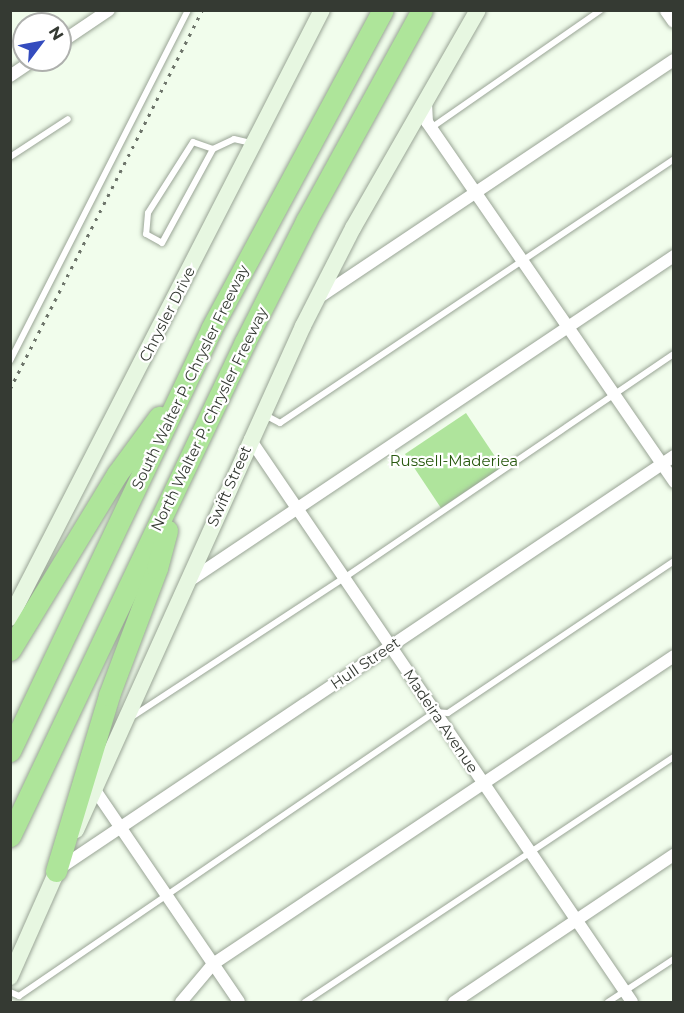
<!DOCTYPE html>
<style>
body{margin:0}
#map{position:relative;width:684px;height:1013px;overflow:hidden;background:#f1fdec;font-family:Montserrat,sans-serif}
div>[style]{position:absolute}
.green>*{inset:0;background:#afe49c}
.roads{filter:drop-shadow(0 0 2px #9aa596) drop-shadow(0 0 2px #9aa596)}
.service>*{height:6px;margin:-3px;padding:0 3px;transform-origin:3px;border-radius:3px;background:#fff}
.minor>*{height:12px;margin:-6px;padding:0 6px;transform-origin:6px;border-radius:6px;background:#fff}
.tertiary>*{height:15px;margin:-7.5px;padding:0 7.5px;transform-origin:7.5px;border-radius:7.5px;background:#fff}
.secondary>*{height:16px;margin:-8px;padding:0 8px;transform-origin:8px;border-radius:8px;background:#e7f7e1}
.motorway>*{height:21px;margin:-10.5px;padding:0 10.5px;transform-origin:10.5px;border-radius:10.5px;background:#aee59a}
.rail>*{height:3px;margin-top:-1.5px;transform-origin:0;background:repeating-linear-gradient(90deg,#6d746a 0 3px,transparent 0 9px)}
span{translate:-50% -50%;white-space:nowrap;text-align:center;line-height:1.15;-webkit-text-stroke:4.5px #fff;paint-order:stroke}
.street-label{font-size:15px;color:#353a33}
.park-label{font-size:15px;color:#28590f}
.frame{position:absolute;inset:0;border:12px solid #353a33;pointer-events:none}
.north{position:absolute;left:12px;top:12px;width:60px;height:60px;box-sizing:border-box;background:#fff;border:2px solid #aeb0ad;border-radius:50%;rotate:58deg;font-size:16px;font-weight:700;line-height:24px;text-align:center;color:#353a33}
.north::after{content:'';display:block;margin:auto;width:21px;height:27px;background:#344cbe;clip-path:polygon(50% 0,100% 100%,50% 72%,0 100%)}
</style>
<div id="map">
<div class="green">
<i style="clip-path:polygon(466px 413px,502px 467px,441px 508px,405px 454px)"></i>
</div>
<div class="roads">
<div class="service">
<i style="left:431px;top:128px;width:207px;rotate:-34.8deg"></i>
<i style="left:213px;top:149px;width:21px;rotate:-161deg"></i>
<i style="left:193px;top:142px;width:84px;rotate:122.4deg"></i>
<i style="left:148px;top:213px;width:21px;rotate:95deg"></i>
<i style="left:146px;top:234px;width:18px;rotate:29deg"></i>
<i style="left:162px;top:243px;width:107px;rotate:-61.5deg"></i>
<i style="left:213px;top:149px;width:23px;rotate:-25deg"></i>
<i style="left:234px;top:139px;width:17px;rotate:13deg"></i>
<i style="left:10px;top:157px;width:69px;rotate:-33.2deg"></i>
<i style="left:10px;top:361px;width:394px;rotate:-63.1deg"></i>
<i style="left:265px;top:415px;width:17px;rotate:28deg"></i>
<i style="left:280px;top:423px;width:474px;rotate:-33.8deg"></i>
<i style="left:133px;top:716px;width:252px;rotate:-33.2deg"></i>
<i style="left:344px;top:578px;width:399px;rotate:-34.2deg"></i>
<i style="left:10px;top:992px;width:10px;rotate:24deg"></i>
<i style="left:19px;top:996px;width:504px;rotate:-34.32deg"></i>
<i style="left:435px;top:712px;width:13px;rotate:4deg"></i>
<i style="left:448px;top:713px;width:272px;rotate:-33.9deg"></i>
<i style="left:305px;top:1002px;width:443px;rotate:-33.6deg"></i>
<i style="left:608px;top:1002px;width:79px;rotate:-33.1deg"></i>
</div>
<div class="minor">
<i style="left:60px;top:43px;width:59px;rotate:-34deg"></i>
<i style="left:10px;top:76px;width:29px;rotate:-34deg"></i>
<i style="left:426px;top:103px;width:19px;rotate:87deg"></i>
<i style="left:427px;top:122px;width:437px;rotate:55.5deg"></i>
<i style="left:318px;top:298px;width:428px;rotate:-33.8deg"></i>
<i style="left:250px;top:439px;width:680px;rotate:55.84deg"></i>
<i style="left:189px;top:581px;width:584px;rotate:-33.83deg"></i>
<i style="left:95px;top:790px;width:256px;rotate:55.8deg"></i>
<i style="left:57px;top:870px;width:743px;rotate:-33.86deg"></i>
<i style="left:181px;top:1002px;width:50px;rotate:-49.9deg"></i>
<i style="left:213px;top:964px;width:554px;rotate:-33.75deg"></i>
<i style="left:454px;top:1002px;width:265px;rotate:-33.8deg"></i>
</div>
<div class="tertiary">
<i style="left:667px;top:10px;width:12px;rotate:55deg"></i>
</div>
<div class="secondary">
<i style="left:10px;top:618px;width:683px;rotate:-62.84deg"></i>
<i style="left:76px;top:830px;width:553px;rotate:-65.75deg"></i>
<i style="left:303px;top:326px;width:110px;rotate:-63deg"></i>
<i style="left:353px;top:228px;width:251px;rotate:-60.2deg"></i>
<i style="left:10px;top:977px;width:126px;rotate:-66.1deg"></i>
</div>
<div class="motorway">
<i style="left:10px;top:650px;width:206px;rotate:-58.7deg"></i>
<i style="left:117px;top:474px;width:71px;rotate:-53.6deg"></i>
<i style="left:10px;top:751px;width:467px;rotate:-64.5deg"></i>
<i style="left:211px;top:329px;width:362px;rotate:-61.7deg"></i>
<i style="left:10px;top:836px;width:547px;rotate:-64.56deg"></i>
<i style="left:245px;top:342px;width:136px;rotate:-63.2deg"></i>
<i style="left:306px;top:221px;width:241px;rotate:-61.2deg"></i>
<i style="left:56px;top:871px;width:184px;rotate:-73.2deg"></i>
<i style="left:109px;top:695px;width:136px;rotate:-69.3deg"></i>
<i style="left:157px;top:568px;width:39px;rotate:-75deg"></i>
</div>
</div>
<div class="rail">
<i style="left:10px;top:389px;width:425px;rotate:-63.1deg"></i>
</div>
<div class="street-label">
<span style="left:167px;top:314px;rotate:-63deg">Chrysler Drive</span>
<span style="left:190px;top:377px;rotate:-64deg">South Walter P. Chrysler Freeway</span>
<span style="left:209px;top:419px;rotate:-64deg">North Walter P. Chrysler Freeway</span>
<span style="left:229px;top:486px;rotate:-66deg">Swift Street</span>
<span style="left:365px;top:663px;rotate:-34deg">Hull Street</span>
<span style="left:441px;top:721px;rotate:56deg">Madeira Avenue</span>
</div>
<div class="park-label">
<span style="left:454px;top:461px">Russell-Maderiea</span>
</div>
<div class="frame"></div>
<div class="north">N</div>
</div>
